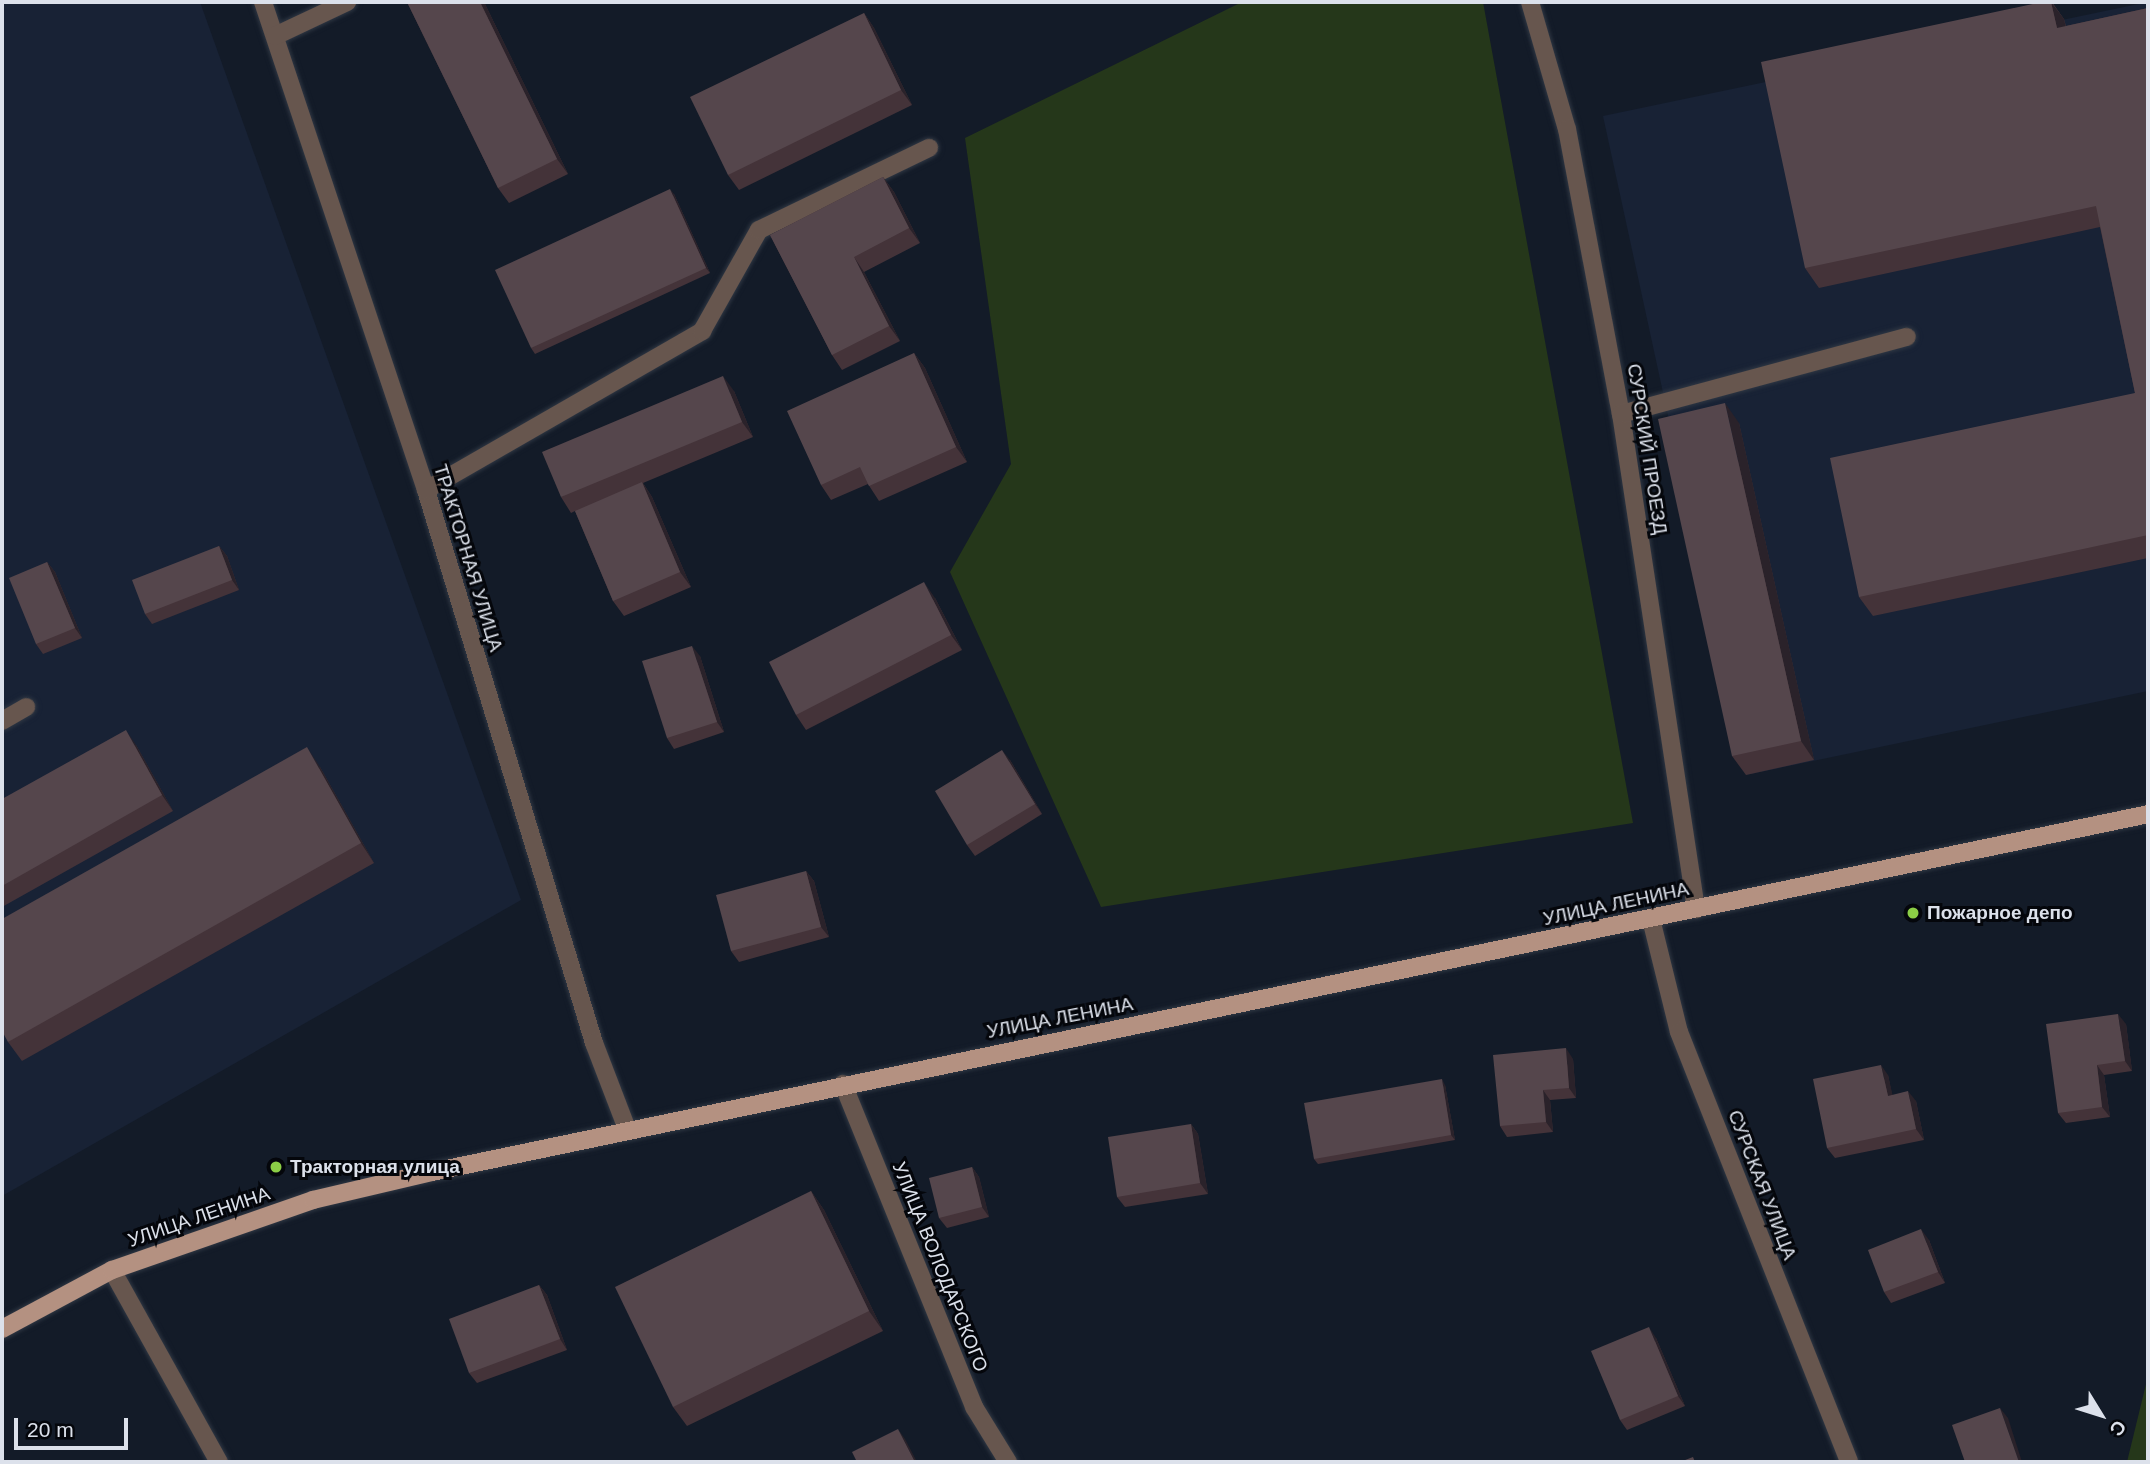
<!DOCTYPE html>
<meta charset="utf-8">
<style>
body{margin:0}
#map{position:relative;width:2150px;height:1464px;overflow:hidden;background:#131b28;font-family:Arial,sans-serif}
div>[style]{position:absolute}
.built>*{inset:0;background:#182235}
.green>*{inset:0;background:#25371a}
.roads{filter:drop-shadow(0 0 2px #2f3743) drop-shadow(0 0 2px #2f3743)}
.minor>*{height:18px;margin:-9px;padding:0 9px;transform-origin:9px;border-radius:9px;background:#67564e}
.major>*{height:18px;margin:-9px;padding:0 9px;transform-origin:9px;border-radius:9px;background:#b49181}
.wall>*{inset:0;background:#443339}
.shaded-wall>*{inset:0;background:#2a222a}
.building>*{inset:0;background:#55464c}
.dots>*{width:19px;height:19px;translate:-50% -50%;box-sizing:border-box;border:4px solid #04060b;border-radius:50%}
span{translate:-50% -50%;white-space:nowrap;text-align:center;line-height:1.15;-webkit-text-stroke:6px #04060b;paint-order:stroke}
.street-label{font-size:19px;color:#dce1eb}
.poi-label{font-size:19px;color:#dce1eb;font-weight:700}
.left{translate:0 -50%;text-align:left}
.frame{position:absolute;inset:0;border:4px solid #dce1eb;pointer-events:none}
.north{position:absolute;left:2066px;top:1380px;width:70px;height:70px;-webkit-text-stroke:5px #04060b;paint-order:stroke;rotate:128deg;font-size:19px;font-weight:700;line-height:28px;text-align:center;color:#dce1eb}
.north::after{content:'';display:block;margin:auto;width:24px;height:32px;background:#dce1eb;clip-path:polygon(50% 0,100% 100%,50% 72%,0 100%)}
.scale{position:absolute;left:14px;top:1418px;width:114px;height:32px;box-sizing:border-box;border:4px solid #dce1eb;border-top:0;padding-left:9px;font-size:21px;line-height:24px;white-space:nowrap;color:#dce1eb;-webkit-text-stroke:5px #04060b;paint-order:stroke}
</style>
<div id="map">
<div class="built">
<i style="clip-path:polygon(2px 2px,200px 2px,521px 900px,2px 1196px)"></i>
<i style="clip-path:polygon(2148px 2px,2148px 691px,1746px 775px,1603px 116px)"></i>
</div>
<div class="green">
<i style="clip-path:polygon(1242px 2px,1483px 2px,1633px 823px,1101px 907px,950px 572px,1011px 464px,965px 138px)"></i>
<i style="clip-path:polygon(2148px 1376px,2148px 1462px,2127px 1462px)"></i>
</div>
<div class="roads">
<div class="minor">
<i style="left:263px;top:2px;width:515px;rotate:71.53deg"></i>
<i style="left:426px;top:490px;width:578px;rotate:73.1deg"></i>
<i style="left:594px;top:1043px;width:92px;rotate:69deg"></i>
<i style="left:1530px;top:2px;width:132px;rotate:73.8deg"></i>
<i style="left:1567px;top:129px;width:290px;rotate:79.3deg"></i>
<i style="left:1621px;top:414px;width:501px;rotate:81.38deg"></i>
<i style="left:275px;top:36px;width:80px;rotate:-25.3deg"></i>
<i style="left:1621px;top:414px;width:296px;rotate:-15.1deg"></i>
<i style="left:426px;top:490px;width:319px;rotate:-29.9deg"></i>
<i style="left:702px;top:331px;width:116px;rotate:-60.6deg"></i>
<i style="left:759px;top:230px;width:189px;rotate:-25.8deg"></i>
<i style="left:2px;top:721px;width:28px;rotate:-30deg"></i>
<i style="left:1651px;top:919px;width:116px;rotate:76.1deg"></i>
<i style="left:1679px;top:1032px;width:462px;rotate:68.4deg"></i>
<i style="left:843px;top:1084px;width:349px;rotate:67.9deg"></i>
<i style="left:974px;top:1407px;width:65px;rotate:58.3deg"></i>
<i style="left:112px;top:1270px;width:220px;rotate:60.9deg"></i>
</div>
<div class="major">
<i style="left:2px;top:1329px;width:125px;rotate:-28.2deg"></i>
<i style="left:112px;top:1270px;width:213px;rotate:-19.2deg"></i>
<i style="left:313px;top:1200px;width:122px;rotate:-13.2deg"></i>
<i style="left:432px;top:1172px;width:1753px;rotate:-11.78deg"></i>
</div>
</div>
<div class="wall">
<i style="clip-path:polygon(407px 2px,484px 2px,568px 174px,509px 203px,498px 188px)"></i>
<i style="clip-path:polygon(2042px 2px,2052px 2px,2064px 19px,2066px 26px,2148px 8px,2148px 558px,1873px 616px,1859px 597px,2135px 393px,2100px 227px,1819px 288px,1805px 268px)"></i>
<i style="clip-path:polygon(864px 13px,874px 28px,912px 105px,739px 190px,728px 175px)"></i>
<i style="clip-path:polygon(883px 177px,894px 192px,920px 243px,864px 272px,900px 341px,842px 370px,832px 355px,770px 235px)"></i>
<i style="clip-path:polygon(674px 194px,710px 273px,535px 354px,531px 348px)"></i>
<i style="clip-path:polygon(914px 353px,925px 368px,967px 462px,879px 501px,868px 484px,831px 500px,821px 485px)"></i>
<i style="clip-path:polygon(734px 391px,753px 437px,643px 483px,652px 497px,691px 587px,624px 616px,613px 601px,575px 511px,571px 513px,561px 497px)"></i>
<i style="clip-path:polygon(1739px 423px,1814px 760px,1746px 775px,1732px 756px)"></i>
<i style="clip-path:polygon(219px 546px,227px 556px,239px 590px,152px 624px,145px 614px)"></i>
<i style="clip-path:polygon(47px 562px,55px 572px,82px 638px,43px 654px,36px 644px)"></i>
<i style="clip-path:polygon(935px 598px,962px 650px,806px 730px,796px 715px)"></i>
<i style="clip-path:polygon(700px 656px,724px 732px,674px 749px,667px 738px)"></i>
<i style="clip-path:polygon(136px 745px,173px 811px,2px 907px,2px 799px)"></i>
<i style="clip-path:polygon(1010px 760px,1042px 814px,975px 856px,967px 845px)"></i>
<i style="clip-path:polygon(320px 767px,374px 863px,22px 1061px,8px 1042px)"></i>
<i style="clip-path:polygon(806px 871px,814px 881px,829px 937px,739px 962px,731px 951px)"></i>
<i style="clip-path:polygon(2126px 1024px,2132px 1071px,2104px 1075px,2110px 1117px,2066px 1123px,2058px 1113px)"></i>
<i style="clip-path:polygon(1573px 1059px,1576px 1098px,1550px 1100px,1553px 1132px,1507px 1137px,1500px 1126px)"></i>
<i style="clip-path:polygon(1888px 1075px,1892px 1095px,1916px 1101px,1924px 1140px,1835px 1158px,1827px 1148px)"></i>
<i style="clip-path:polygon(1445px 1085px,1455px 1140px,1318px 1164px,1314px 1159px)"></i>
<i style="clip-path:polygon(1191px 1124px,1198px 1134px,1208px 1194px,1125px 1207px,1117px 1197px)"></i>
<i style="clip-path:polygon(972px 1167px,979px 1177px,989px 1217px,947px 1228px,939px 1218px)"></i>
<i style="clip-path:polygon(811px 1191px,824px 1210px,883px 1331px,687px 1426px,673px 1407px)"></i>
<i style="clip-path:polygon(1929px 1240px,1945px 1283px,1891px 1303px,1884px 1292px)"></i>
<i style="clip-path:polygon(539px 1285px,547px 1295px,567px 1350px,477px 1383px,469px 1373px)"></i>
<i style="clip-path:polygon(1656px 1338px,1685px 1406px,1627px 1430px,1620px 1420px)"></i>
</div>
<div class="shaded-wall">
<i style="clip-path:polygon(480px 2px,484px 2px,568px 174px,557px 159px)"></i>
<i style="clip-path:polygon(2051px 2px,2064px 19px,2070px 47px,2057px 28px)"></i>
<i style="clip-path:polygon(864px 13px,874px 28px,912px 105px,901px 90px)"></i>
<i style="clip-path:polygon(883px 177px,894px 192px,920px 243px,909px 228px)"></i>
<i style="clip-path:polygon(670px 189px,674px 194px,710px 273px,706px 268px)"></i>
<i style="clip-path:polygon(854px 257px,864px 272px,900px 341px,889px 326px)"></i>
<i style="clip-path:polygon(914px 353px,925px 368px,967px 462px,956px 447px)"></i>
<i style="clip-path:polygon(723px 376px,734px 391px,753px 437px,742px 422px)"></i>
<i style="clip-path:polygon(1725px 403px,1739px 423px,1814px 760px,1801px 741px)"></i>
<i style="clip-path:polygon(642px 482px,652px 497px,691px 587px,680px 572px)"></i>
<i style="clip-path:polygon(219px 546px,227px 556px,239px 590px,232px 580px)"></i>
<i style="clip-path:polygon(47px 562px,55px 572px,82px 638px,75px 628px)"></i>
<i style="clip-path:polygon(924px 582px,935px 598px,962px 650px,951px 635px)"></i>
<i style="clip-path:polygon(692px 646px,700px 656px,724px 732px,717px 722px)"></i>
<i style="clip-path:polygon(126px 730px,136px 745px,173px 811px,162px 795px)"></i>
<i style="clip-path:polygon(307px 747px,320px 767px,374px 863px,361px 843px)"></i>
<i style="clip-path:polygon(1002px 750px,1010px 760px,1042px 814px,1035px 804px)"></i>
<i style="clip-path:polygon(806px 871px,814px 881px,829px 937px,821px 927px)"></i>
<i style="clip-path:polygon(2118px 1014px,2126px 1024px,2132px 1071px,2125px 1061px)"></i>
<i style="clip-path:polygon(1566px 1048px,1573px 1059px,1576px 1098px,1569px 1088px)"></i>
<i style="clip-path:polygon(1881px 1065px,1888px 1075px,1895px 1106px,1888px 1096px)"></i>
<i style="clip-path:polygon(2097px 1065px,2104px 1075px,2110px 1117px,2102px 1107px)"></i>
<i style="clip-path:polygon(1442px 1079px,1445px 1085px,1455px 1140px,1451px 1135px)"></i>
<i style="clip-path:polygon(1543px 1090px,1550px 1100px,1553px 1132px,1546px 1122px)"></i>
<i style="clip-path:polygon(1908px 1091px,1916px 1101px,1924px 1140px,1916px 1129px)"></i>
<i style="clip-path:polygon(1191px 1124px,1198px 1134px,1208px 1194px,1200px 1183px)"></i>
<i style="clip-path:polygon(972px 1167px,979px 1177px,989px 1217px,982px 1207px)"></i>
<i style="clip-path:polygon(811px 1191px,824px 1210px,883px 1331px,869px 1311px)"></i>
<i style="clip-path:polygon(1921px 1229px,1929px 1240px,1945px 1283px,1938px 1272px)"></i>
<i style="clip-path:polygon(539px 1285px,547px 1295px,567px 1350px,560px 1339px)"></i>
<i style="clip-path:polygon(1649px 1327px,1656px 1338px,1685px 1406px,1678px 1396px)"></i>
<i style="clip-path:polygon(2000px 1408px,2008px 1418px,2022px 1462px,2019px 1462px)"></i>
<i style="clip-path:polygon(898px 1429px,905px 1439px,917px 1462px,915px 1462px)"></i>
</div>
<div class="building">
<i style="clip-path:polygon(407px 2px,480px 2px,557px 159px,498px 188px)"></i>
<i style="clip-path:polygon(2042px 2px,2051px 2px,2057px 28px,2148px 8px,2148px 535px,1859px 597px,1830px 458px,2135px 393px,2096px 206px,1805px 268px,1761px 62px)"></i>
<i style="clip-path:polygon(864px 13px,901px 90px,728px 175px,690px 97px)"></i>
<i style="clip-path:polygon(883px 177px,909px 228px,854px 257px,889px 326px,832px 355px,770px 235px)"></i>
<i style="clip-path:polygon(670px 189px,706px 268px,531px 348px,495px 270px)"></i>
<i style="clip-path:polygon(914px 353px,956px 447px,869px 486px,860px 467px,821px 485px,787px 411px)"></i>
<i style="clip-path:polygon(723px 376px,742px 422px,561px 497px,542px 452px)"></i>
<i style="clip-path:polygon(1725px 403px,1801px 741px,1732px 756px,1658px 419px)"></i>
<i style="clip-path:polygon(642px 482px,680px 572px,613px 601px,575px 511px)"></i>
<i style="clip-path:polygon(219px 546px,232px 580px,145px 614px,132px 580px)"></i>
<i style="clip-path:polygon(47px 562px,75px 628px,36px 644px,9px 578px)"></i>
<i style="clip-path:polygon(924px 582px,951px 635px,796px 715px,769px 662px)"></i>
<i style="clip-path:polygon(692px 646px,717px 722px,667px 738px,642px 661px)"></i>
<i style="clip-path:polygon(126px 730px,162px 795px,2px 886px,2px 799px)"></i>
<i style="clip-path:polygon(307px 747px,361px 843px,8px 1042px,2px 1031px,2px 919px)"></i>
<i style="clip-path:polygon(1002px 750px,1035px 804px,967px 845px,935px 791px)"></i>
<i style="clip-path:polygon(806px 871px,821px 927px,731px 951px,716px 895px)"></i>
<i style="clip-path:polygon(2118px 1014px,2125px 1061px,2097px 1065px,2102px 1107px,2058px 1113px,2046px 1024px)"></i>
<i style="clip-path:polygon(1566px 1048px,1569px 1088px,1543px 1090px,1546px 1122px,1500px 1126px,1493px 1055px)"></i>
<i style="clip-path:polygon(1881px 1065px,1888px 1096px,1908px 1091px,1916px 1129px,1827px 1148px,1813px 1079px)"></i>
<i style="clip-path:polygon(1442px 1079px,1451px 1135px,1314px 1159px,1304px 1103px)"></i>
<i style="clip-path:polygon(1191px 1124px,1200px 1183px,1117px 1197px,1108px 1137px)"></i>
<i style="clip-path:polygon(972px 1167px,982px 1207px,939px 1218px,929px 1178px)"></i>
<i style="clip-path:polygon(811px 1191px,869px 1311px,673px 1407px,615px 1287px)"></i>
<i style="clip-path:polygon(1921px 1229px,1938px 1272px,1884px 1292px,1868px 1250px)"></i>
<i style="clip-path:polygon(539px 1285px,560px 1339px,469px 1373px,449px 1319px)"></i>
<i style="clip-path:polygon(1649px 1327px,1678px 1396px,1620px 1420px,1591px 1351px)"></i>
<i style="clip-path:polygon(2000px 1408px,2019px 1462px,1965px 1462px,1952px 1425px)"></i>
<i style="clip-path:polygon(898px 1429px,915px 1462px,857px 1462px,852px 1452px)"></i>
<i style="clip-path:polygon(1693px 1457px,1695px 1462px,1680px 1462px)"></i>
</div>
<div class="dots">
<i style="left:1913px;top:913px;background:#8bce46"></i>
<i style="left:276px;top:1167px;background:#8bce46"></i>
</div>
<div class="street-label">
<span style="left:1647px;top:449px;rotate:81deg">СУРСКИЙ ПРОЕЗД</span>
<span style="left:468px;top:558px;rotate:73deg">ТРАКТОРНАЯ УЛИЦА</span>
<span style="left:1616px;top:904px;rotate:-12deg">УЛИЦА ЛЕНИНА</span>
<span style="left:1060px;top:1018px;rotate:-11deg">УЛИЦА ЛЕНИНА</span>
<span style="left:1762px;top:1185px;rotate:69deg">СУРСКАЯ УЛИЦА</span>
<span style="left:199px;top:1217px;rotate:-19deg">УЛИЦА ЛЕНИНА</span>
<span style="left:940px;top:1267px;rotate:68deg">УЛИЦА ВОЛОДАРСКОГО</span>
</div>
<div class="poi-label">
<span class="left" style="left:1927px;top:913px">Пожарное депо</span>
<span class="left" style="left:290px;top:1167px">Тракторная улица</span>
</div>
<div class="frame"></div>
<div class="north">С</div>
<div class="scale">20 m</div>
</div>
